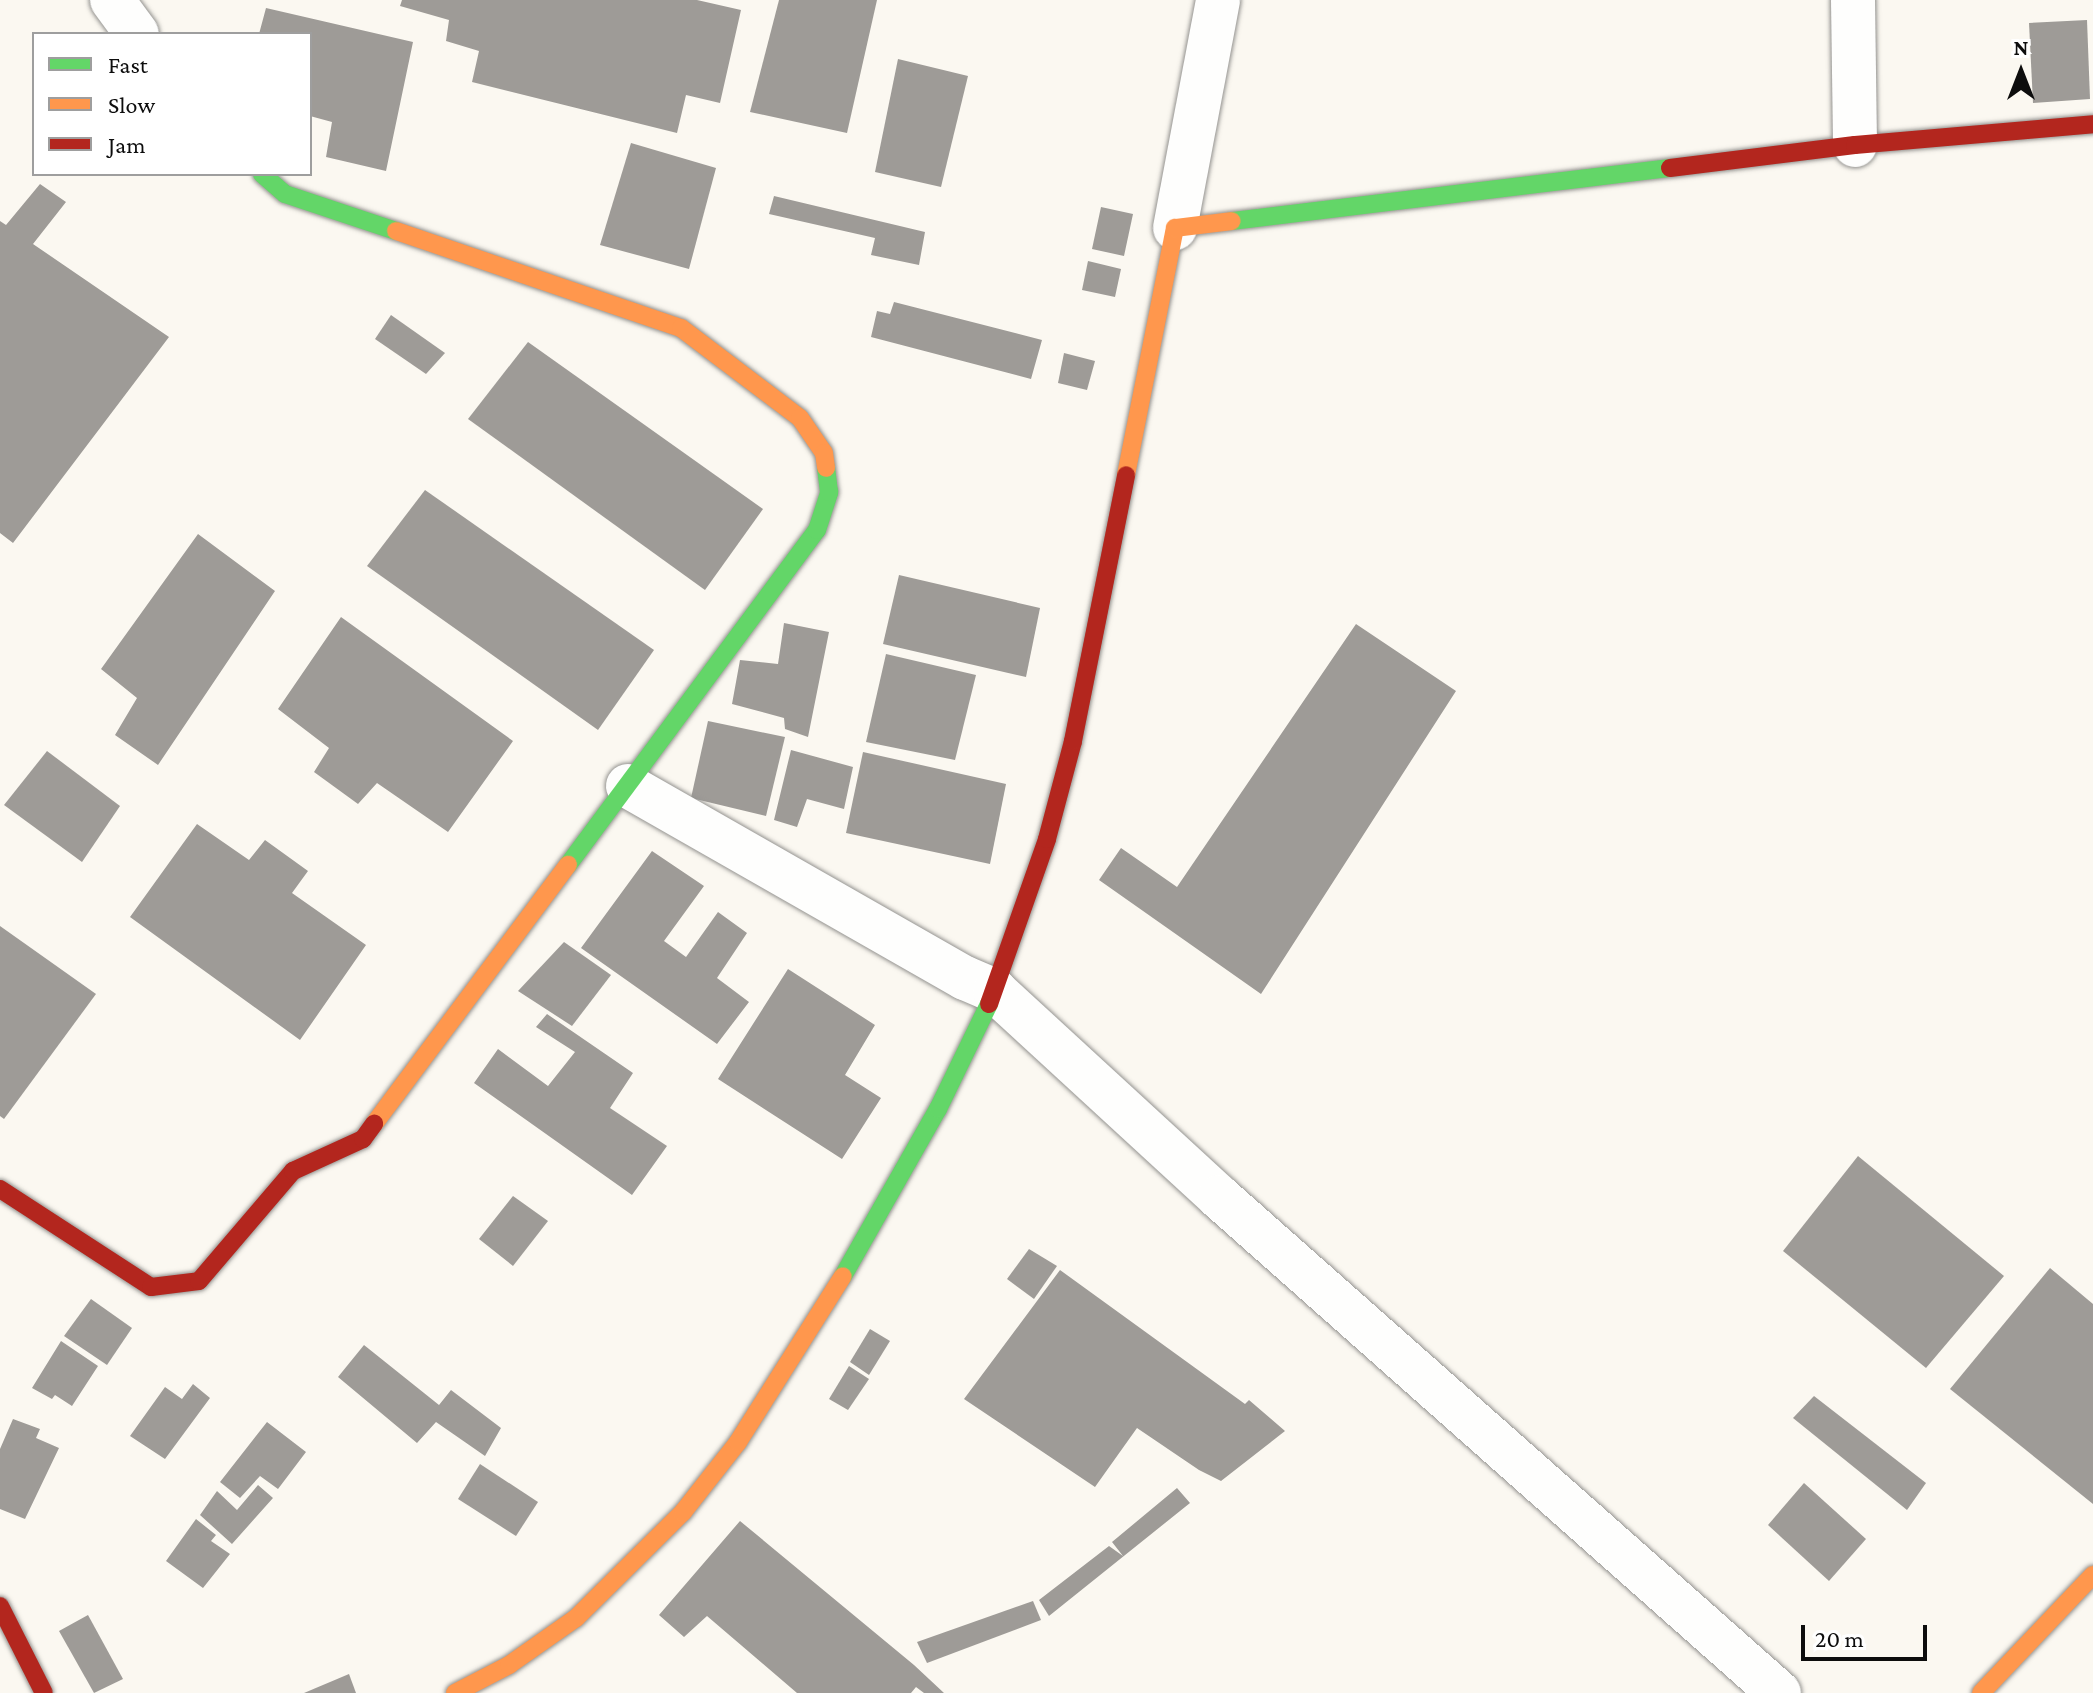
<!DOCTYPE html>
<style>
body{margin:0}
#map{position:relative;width:2093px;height:1693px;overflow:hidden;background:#fbf8f1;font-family:"Crimson Pro",serif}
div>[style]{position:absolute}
.building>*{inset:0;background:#9e9b97}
.roads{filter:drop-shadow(0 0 2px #949390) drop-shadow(0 0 2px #949390)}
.street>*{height:44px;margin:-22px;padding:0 22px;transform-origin:22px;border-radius:22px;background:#fefefd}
.fast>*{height:18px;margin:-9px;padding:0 9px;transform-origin:9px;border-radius:9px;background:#63d668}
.slow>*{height:18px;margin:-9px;padding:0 9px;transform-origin:9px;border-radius:9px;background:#ff974d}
.jam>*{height:18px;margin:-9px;padding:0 9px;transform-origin:9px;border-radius:9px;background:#b3261e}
span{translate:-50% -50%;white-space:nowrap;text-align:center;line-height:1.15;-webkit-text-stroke:8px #fff;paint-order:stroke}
.legend{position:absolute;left:32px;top:32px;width:280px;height:144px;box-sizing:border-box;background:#fff;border:2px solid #9e9e9e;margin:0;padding:10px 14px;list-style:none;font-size:24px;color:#0d0d0d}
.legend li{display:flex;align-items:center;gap:16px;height:40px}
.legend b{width:40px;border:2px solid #9e9e9e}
.north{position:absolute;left:1981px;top:32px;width:80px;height:80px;-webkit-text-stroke:6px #fff;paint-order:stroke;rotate:0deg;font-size:22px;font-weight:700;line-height:32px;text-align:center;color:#0d0d0d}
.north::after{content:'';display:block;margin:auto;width:28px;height:36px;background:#0d0d0d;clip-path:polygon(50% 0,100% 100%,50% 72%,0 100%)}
.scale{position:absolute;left:1801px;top:1625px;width:126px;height:36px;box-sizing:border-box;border:4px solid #0d0d0d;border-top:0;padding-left:10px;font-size:24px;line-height:28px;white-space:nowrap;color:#0d0d0d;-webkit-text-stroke:6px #fff;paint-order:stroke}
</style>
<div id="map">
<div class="building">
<i style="clip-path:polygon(402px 0,697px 0,741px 10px,720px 103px,686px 95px,677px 133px,472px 82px,479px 51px,446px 41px,449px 20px,400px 6px)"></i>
<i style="clip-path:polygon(779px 0,877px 0,847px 133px,750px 112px)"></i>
<i style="clip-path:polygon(266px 8px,413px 42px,386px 171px,326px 157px,332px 122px,310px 116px,310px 34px,259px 34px)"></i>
<i style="clip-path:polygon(2087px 20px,2090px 99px,2033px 103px,2029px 23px)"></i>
<i style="clip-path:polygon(898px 59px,968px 76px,941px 187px,875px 172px)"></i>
<i style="clip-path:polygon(631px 143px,716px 168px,689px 269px,600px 245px)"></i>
<i style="clip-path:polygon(40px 184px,66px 202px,33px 244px,169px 337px,13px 543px,0 533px,0 221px,6px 225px)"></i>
<i style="clip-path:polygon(774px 196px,925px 232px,919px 265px,871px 255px,875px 238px,769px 214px)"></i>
<i style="clip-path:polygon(1101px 207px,1133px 214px,1124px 256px,1092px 249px)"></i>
<i style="clip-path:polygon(1088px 261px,1121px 269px,1115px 297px,1082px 290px)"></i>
<i style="clip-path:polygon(894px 302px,1042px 340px,1031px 379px,871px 337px,877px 311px,890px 314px)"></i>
<i style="clip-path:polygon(391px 315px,445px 353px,426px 374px,375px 339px)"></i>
<i style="clip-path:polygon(528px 342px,763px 509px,705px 590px,468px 419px)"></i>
<i style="clip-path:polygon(1064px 353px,1095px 361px,1087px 390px,1058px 383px)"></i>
<i style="clip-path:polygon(425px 490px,654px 650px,598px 730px,367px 566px)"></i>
<i style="clip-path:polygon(198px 534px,275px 591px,158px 765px,115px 735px,137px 698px,101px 669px)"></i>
<i style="clip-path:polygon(899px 575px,1040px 608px,1026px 677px,883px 644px)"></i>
<i style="clip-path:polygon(341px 617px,513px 741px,448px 832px,377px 783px,358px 804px,314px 772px,329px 748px,278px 709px)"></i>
<i style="clip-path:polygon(784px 623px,829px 632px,808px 737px,785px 729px,784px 718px,732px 704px,740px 660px,778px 664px)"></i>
<i style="clip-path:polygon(1356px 624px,1456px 691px,1261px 994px,1099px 880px,1121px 848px,1177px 887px)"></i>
<i style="clip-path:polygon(886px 654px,976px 675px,955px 760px,866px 742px)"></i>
<i style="clip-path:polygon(708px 721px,785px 737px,766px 816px,691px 798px)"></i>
<i style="clip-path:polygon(791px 750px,853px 767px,844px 809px,807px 799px,797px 827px,774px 820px)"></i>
<i style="clip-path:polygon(47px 751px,120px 806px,82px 862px,4px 805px)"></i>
<i style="clip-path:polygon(863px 752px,1006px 784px,990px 864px,846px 833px)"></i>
<i style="clip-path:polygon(197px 824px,249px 860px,265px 840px,308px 871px,292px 893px,366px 945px,300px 1040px,130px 917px)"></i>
<i style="clip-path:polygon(652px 851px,704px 886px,664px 941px,686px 957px,718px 912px,747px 933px,717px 978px,749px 1002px,717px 1044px,581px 948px)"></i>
<i style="clip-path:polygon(0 926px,96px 994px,4px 1119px,0 1116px)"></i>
<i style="clip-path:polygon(564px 942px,611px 975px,572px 1026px,518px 991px)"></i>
<i style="clip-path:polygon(788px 969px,875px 1025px,845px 1075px,881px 1098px,842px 1159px,718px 1079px)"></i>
<i style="clip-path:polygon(547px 1014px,633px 1073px,610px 1108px,667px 1146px,632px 1195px,474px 1083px,498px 1049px,548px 1086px,575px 1052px,536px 1027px)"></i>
<i style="clip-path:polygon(1858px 1156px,2004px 1276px,1926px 1368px,1783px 1251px)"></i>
<i style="clip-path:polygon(513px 1196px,548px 1221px,513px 1266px,479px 1239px)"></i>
<i style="clip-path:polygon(1029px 1249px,1057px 1266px,1034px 1299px,1007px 1279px)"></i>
<i style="clip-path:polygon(2050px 1268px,2093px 1304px,2093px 1504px,1950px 1389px)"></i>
<i style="clip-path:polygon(1060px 1270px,1245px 1404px,1249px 1400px,1285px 1431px,1221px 1481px,1199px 1470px,1137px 1428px,1095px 1487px,964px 1399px)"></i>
<i style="clip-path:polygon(91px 1299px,132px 1328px,107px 1365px,64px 1336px)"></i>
<i style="clip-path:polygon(870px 1329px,890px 1341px,869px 1375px,850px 1362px)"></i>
<i style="clip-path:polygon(61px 1341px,98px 1366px,72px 1406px,55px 1395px,52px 1399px,32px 1388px)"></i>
<i style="clip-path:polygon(364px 1345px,439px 1405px,451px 1390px,501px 1428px,485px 1456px,436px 1422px,417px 1443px,338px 1377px)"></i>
<i style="clip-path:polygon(849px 1366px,869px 1379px,848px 1410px,829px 1399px)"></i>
<i style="clip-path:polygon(193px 1384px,210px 1398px,165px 1459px,130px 1436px,165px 1387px,182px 1399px)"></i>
<i style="clip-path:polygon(1814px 1396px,1926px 1483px,1907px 1510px,1793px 1418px)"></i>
<i style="clip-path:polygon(13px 1419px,40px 1429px,36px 1438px,59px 1448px,25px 1519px,0 1509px,0 1449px)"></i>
<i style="clip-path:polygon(267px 1422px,306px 1452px,278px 1489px,260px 1476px,240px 1498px,220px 1482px)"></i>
<i style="clip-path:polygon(480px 1464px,538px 1502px,516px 1536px,458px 1499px)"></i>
<i style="clip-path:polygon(1804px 1483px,1866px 1539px,1829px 1581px,1768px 1525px)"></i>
<i style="clip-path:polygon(258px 1485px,273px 1498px,232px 1544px,200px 1515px,217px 1491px,237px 1510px)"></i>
<i style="clip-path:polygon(1177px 1488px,1190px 1503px,1049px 1616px,1039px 1600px,1109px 1546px,1123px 1556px,1112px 1542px)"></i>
<i style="clip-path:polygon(196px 1519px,216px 1535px,211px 1541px,230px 1554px,203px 1588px,166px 1561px)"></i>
<i style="clip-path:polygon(740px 1521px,914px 1665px,944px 1693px,924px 1693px,916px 1687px,911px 1693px,797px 1693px,707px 1616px,684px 1637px,659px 1615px)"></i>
<i style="clip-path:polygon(1033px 1601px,1041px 1620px,927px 1663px,917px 1642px)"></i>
<i style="clip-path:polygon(88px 1615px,123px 1679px,94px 1693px,59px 1631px)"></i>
<i style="clip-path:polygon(349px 1674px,356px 1693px,304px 1693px)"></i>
</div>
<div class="roads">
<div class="street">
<i style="left:112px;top:0;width:42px;rotate:53.7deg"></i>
<i style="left:1853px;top:0;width:145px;rotate:89.2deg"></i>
<i style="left:1175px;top:228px;width:232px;rotate:-79.3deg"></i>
<i style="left:628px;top:786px;width:388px;rotate:29.7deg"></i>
<i style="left:965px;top:978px;width:33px;rotate:23deg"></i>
<i style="left:995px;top:991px;width:304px;rotate:42.6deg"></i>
<i style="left:1219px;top:1197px;width:748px;rotate:41.53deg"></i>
</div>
<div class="fast">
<i style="left:262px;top:174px;width:30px;rotate:41deg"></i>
<i style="left:285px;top:194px;width:117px;rotate:18.4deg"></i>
<i style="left:1232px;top:221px;width:441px;rotate:-6.9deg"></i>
<i style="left:568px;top:865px;width:417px;rotate:-53.4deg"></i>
<i style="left:817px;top:530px;width:40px;rotate:-72deg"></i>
<i style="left:829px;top:492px;width:24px;rotate:-97deg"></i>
<i style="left:843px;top:1276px;width:192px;rotate:-60.4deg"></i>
<i style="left:938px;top:1109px;width:117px;rotate:-64.1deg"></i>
</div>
<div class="slow">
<i style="left:396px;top:231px;width:301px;rotate:18.8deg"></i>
<i style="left:681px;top:328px;width:149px;rotate:37.1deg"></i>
<i style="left:800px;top:418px;width:42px;rotate:55.6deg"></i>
<i style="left:824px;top:453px;width:15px;rotate:82deg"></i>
<i style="left:1126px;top:475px;width:252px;rotate:-78.8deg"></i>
<i style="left:1175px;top:228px;width:57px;rotate:-7deg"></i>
<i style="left:374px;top:1124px;width:324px;rotate:-53.2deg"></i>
<i style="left:455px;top:1693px;width:61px;rotate:-27.4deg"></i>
<i style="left:509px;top:1665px;width:82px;rotate:-35deg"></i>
<i style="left:576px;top:1618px;width:151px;rotate:-44.7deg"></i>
<i style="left:683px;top:1512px;width:89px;rotate:-51.8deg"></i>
<i style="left:738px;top:1442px;width:196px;rotate:-57.7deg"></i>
<i style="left:1981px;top:1693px;width:163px;rotate:-46.5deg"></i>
</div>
<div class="jam">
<i style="left:1670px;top:168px;width:186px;rotate:-7.1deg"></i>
<i style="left:1855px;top:145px;width:239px;rotate:-5deg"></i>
<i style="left:989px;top:1004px;width:175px;rotate:-70.6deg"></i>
<i style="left:1047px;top:839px;width:101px;rotate:-75.1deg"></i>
<i style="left:1073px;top:741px;width:271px;rotate:-78.7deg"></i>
<i style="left:0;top:1189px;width:180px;rotate:33deg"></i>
<i style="left:151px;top:1287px;width:48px;rotate:-7.1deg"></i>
<i style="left:199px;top:1281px;width:145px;rotate:-49.5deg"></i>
<i style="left:293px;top:1171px;width:77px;rotate:-24.6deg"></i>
<i style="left:363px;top:1139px;width:19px;rotate:-54deg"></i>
<i style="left:0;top:1606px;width:97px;rotate:63.2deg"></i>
</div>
</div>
<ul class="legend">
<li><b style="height:10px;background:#63d668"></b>Fast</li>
<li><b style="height:10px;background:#ff974d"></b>Slow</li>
<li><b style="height:10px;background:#b3261e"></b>Jam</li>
</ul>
<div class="north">N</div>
<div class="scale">20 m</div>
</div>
